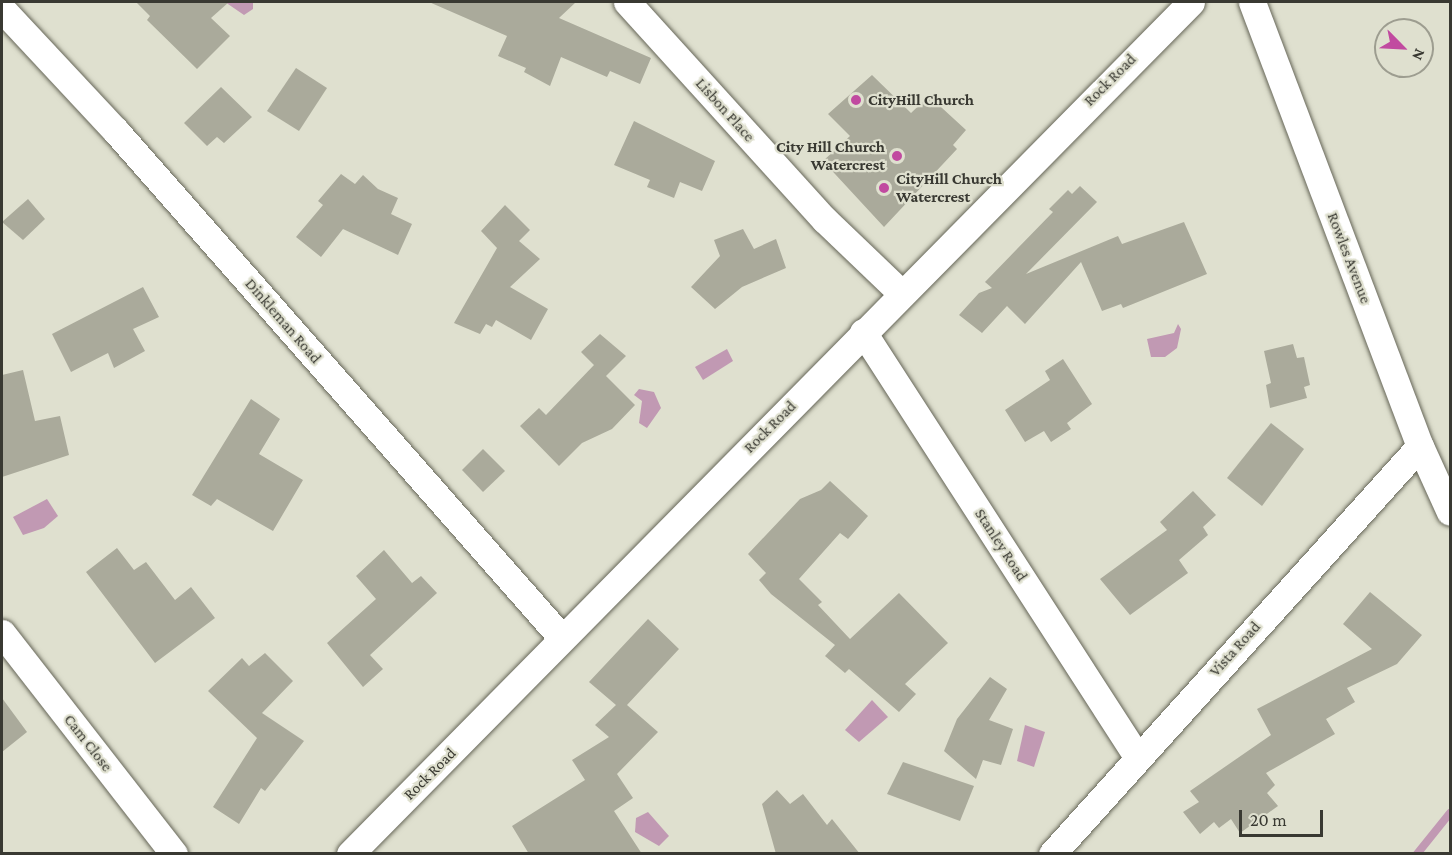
<!DOCTYPE html>
<style>
body{margin:0}
#map{position:relative;width:1452px;height:855px;overflow:hidden;background:#dfe0cf;font-family:"Crimson Pro",serif}
div>[style]{position:absolute}
.water>*{inset:0;background:#c199b3}
.stream>*{height:8px;margin:-4px;padding:0 4px;transform-origin:4px;border-radius:4px;background:#c199b3}
.building>*{inset:0;background:#aaaa9b}
.roads{filter:drop-shadow(0 0 2px #666658) drop-shadow(0 0 2px #666658)}
.minor>*{height:27px;margin:-13.5px;padding:0 13.5px;transform-origin:13.5px;border-radius:13.5px;background:#fff}
.dots>*{width:16px;height:16px;translate:-50% -50%;box-sizing:border-box;border:3px solid #dfe0cf;border-radius:50%}
span{translate:-50% -50%;white-space:nowrap;text-align:center;line-height:1.15;-webkit-text-stroke:4.5px #dfe0cf;paint-order:stroke}
.street-label{font-size:16px;color:#393932}
.poi-label{font-size:16px;color:#393932;font-weight:700}
.left{translate:0 -50%;text-align:left}
.right{translate:-100% -50%;text-align:right}
.frame{position:absolute;inset:0;border:3px solid #393932;pointer-events:none}
.north{position:absolute;left:1374px;top:18px;width:60px;height:60px;box-sizing:border-box;background:#dfe0cf;border:2px solid #9d9d90;border-radius:50%;rotate:114deg;font-size:16px;font-weight:700;line-height:24px;text-align:center;color:#393932}
.north::after{content:'';display:block;margin:auto;width:21px;height:27px;background:#c14aa0;clip-path:polygon(50% 0,100% 100%,50% 72%,0 100%)}
.scale{position:absolute;left:1239px;top:810px;width:84px;height:27px;box-sizing:border-box;border:3px solid #393932;border-top:0;padding-left:8px;font-size:18px;line-height:21px;white-space:nowrap;color:#393932;-webkit-text-stroke:4px #dfe0cf;paint-order:stroke}
</style>
<div id="map">
<div class="water">
<i style="clip-path:polygon(225px 2px,253px 2px,253px 9px,244px 15px)"></i>
<i style="clip-path:polygon(1178px 324px,1181px 329px,1177px 348px,1165px 357px,1151px 357px,1147px 339px,1174px 333px)"></i>
<i style="clip-path:polygon(727px 349px,733px 361px,703px 380px,695px 367px)"></i>
<i style="clip-path:polygon(639px 389px,654px 392px,661px 408px,647px 428px,639px 423px,642px 401px,634px 395px)"></i>
<i style="clip-path:polygon(47px 499px,58px 516px,44px 528px,23px 535px,13px 517px)"></i>
<i style="clip-path:polygon(872px 700px,888px 717px,859px 742px,845px 730px)"></i>
<i style="clip-path:polygon(1025px 725px,1045px 732px,1034px 767px,1017px 761px)"></i>
<i style="clip-path:polygon(648px 812px,669px 836px,659px 846px,635px 832px,636px 818px)"></i>
</div>
<div class="stream">
<i style="left:1417px;top:854px;width:53px;rotate:-51.2deg"></i>
</div>
<div class="building">
<i style="clip-path:polygon(136px 2px,229px 2px,211px 18px,230px 36px,197px 69px,147px 20px,150px 16px)"></i>
<i style="clip-path:polygon(429px 2px,576px 2px,559px 18px,651px 58px,640px 84px,610px 71px,607px 77px,561px 57px,550px 86px,524px 72px,526px 68px,498px 56px,507px 36px)"></i>
<i style="clip-path:polygon(296px 68px,327px 88px,299px 131px,267px 111px)"></i>
<i style="clip-path:polygon(872px 75px,911px 113px,929px 96px,966px 130px,953px 145px,957px 149px,884px 227px,823px 161px,850px 136px,828px 114px)"></i>
<i style="clip-path:polygon(221px 87px,252px 117px,224px 143px,217px 137px,207px 146px,184px 123px)"></i>
<i style="clip-path:polygon(634px 121px,715px 161px,702px 191px,680px 182px,674px 198px,647px 187px,650px 180px,614px 165px)"></i>
<i style="clip-path:polygon(341px 174px,355px 184px,363px 175px,378px 189px,398px 198px,391px 214px,412px 224px,398px 255px,343px 229px,321px 257px,296px 237px,323px 205px,318px 201px)"></i>
<i style="clip-path:polygon(1080px 186px,1097px 202px,1026px 274px,1118px 236px,1122px 244px,1184px 222px,1207px 274px,1123px 308px,1121px 304px,1102px 311px,1081px 262px,1025px 324px,1007px 306px,982px 333px,959px 315px,979px 293px,992px 288px,985px 282px,1053px 212px,1049px 209px,1068px 190px,1072px 194px)"></i>
<i style="clip-path:polygon(28px 199px,45px 219px,23px 240px,2px 222px)"></i>
<i style="clip-path:polygon(505px 205px,530px 230px,519px 241px,540px 259px,510px 287px,548px 309px,531px 340px,496px 320px,492px 327px,486px 324px,480px 334px,454px 323px,497px 248px,481px 231px)"></i>
<i style="clip-path:polygon(743px 229px,754px 249px,776px 239px,786px 268px,742px 287px,715px 309px,691px 287px,720px 256px,714px 240px)"></i>
<i style="clip-path:polygon(143px 287px,159px 317px,133px 329px,145px 351px,114px 368px,108px 353px,71px 372px,52px 334px)"></i>
<i style="clip-path:polygon(600px 334px,626px 356px,606px 376px,635px 405px,612px 429px,582px 443px,559px 466px,520px 426px,539px 408px,546px 415px,594px 365px,581px 352px)"></i>
<i style="clip-path:polygon(1293px 344px,1297px 358px,1304px 357px,1310px 385px,1304px 387px,1307px 398px,1270px 408px,1266px 385px,1271px 383px,1264px 351px)"></i>
<i style="clip-path:polygon(1063px 359px,1092px 404px,1067px 423px,1071px 429px,1051px 442px,1044px 431px,1025px 442px,1005px 410px,1050px 380px,1045px 371px)"></i>
<i style="clip-path:polygon(23px 370px,35px 421px,60px 416px,69px 455px,2px 477px,2px 375px)"></i>
<i style="clip-path:polygon(251px 399px,280px 419px,259px 454px,303px 480px,273px 531px,217px 499px,211px 506px,192px 495px)"></i>
<i style="clip-path:polygon(1271px 423px,1304px 449px,1262px 506px,1227px 478px)"></i>
<i style="clip-path:polygon(483px 449px,505px 471px,483px 492px,462px 470px)"></i>
<i style="clip-path:polygon(830px 481px,868px 516px,848px 539px,840px 533px,799px 579px,822px 602px,818px 605px,850px 639px,899px 593px,948px 643px,905px 684px,916px 694px,899px 712px,849px 669px,845px 673px,825px 656px,835px 645px,771px 594px,759px 580px,766px 573px,748px 554px,800px 499px,821px 490px)"></i>
<i style="clip-path:polygon(1193px 491px,1216px 515px,1203px 527px,1208px 535px,1179px 560px,1188px 573px,1130px 615px,1100px 579px,1167px 530px,1160px 522px)"></i>
<i style="clip-path:polygon(117px 548px,134px 570px,146px 562px,175px 600px,191px 587px,215px 618px,155px 663px,86px 572px)"></i>
<i style="clip-path:polygon(384px 550px,412px 583px,421px 576px,437px 593px,370px 655px,383px 669px,363px 687px,327px 643px,376px 599px,356px 576px)"></i>
<i style="clip-path:polygon(1370px 592px,1422px 635px,1397px 664px,1347px 688px,1355px 702px,1326px 719px,1335px 734px,1266px 773px,1275px 785px,1267px 793px,1278px 806px,1240px 833px,1231px 819px,1219px 828px,1214px 822px,1200px 834px,1183px 812px,1199px 802px,1190px 791px,1271px 735px,1257px 709px,1372px 649px,1343px 624px)"></i>
<i style="clip-path:polygon(648px 619px,679px 649px,627px 705px,658px 732px,617px 774px,633px 798px,614px 811px,642px 854px,529px 854px,512px 826px,585px 780px,572px 760px,609px 737px,595px 725px,616px 705px,589px 682px)"></i>
<i style="clip-path:polygon(265px 653px,293px 681px,262px 713px,304px 741px,265px 791px,261px 788px,239px 824px,213px 807px,257px 738px,208px 691px,242px 658px,249px 666px)"></i>
<i style="clip-path:polygon(990px 677px,1007px 689px,989px 720px,1013px 729px,1001px 765px,983px 760px,976px 779px,944px 751px,957px 719px)"></i>
<i style="clip-path:polygon(2px 698px,27px 732px,2px 752px)"></i>
<i style="clip-path:polygon(903px 762px,974px 786px,960px 821px,887px 794px)"></i>
<i style="clip-path:polygon(777px 790px,790px 804px,803px 794px,827px 825px,832px 819px,860px 854px,776px 854px,762px 804px)"></i>
</div>
<div class="roads">
<div class="minor">
<i style="left:627px;top:2px;width:294px;rotate:47.8deg"></i>
<i style="left:825px;top:220px;width:105px;rotate:43.8deg"></i>
<i style="left:1252px;top:2px;width:475px;rotate:69.3deg"></i>
<i style="left:1420px;top:446px;width:72px;rotate:65.6deg"></i>
<i style="left:2px;top:9px;width:166px;rotate:47deg"></i>
<i style="left:115px;top:130px;width:675px;rotate:48.66deg"></i>
<i style="left:863px;top:332px;width:507px;rotate:57.16deg"></i>
<i style="left:2px;top:633px;width:280px;rotate:52.1deg"></i>
<i style="left:350px;top:854px;width:1197px;rotate:-45.37deg"></i>
<i style="left:1052px;top:854px;width:549px;rotate:-47.95deg"></i>
</div>
</div>
<div class="dots">
<i style="left:856px;top:100px;background:#c14aa0"></i>
<i style="left:897px;top:156px;background:#c14aa0"></i>
<i style="left:884px;top:188px;background:#c14aa0"></i>
</div>
<div class="street-label">
<span style="left:1110px;top:80px;rotate:-45deg">Rock Road</span>
<span style="left:725px;top:110px;rotate:48deg">Lisbon Place</span>
<span style="left:1349px;top:258px;rotate:69deg">Rowles Avenue</span>
<span style="left:283px;top:321px;rotate:49deg">Dinkleman Road</span>
<span style="left:770px;top:427px;rotate:-45deg">Rock Road</span>
<span style="left:1001px;top:545px;rotate:57deg">Stanley Road</span>
<span style="left:1235px;top:649px;rotate:-48deg">Vista Road</span>
<span style="left:88px;top:743px;rotate:52deg">Cam Close</span>
<span style="left:430px;top:774px;rotate:-45deg">Rock Road</span>
</div>
<div class="poi-label">
<span class="left" style="left:868px;top:100px">CityHill Church</span>
<span class="right" style="left:885px;top:156px">City Hill Church<br>Watercrest</span>
<span class="left" style="left:896px;top:188px">CityHill Church<br>Watercrest</span>
</div>
<div class="frame"></div>
<div class="north">N</div>
<div class="scale">20 m</div>
</div>
